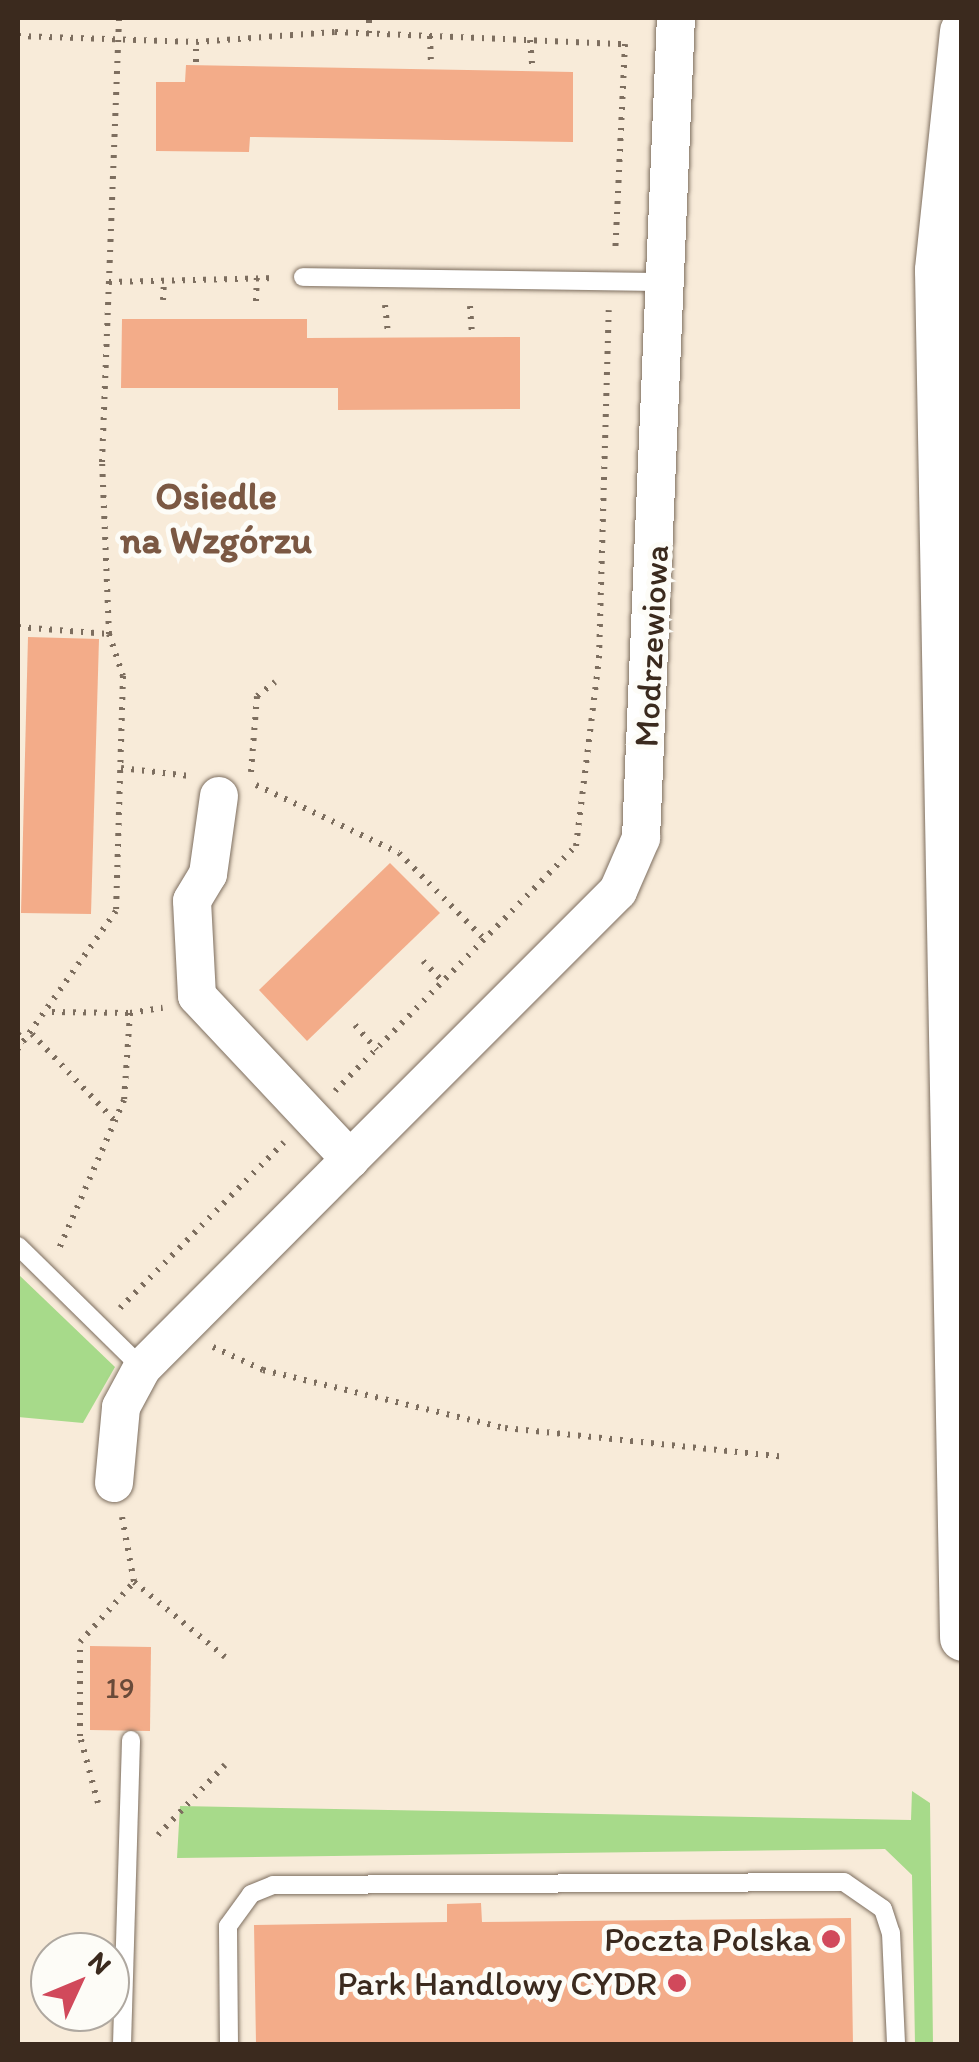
<!DOCTYPE html>
<meta charset="utf-8">
<style>
body{margin:0}
#map{position:relative;width:979px;height:2062px;overflow:hidden;background:#f8ebd9;font-family:Itim,sans-serif}
div>[style]{position:absolute}
.green>*{inset:0;background:#a7da8a}
.building>*{inset:0;background:#f3ac89}
.path>*{height:6px;margin-top:-3px;transform-origin:0;background:repeating-linear-gradient(90deg,#7d6e5f 0 2.5px,transparent 0 10.5px)}
.roads{filter:drop-shadow(0 0 2px #7d6e5f) drop-shadow(0 0 2px #7d6e5f)}
.service>*{height:18px;margin:-9px;padding:0 9px;transform-origin:9px;border-radius:9px;background:#fff}
.minor>*{height:38px;margin:-19px;padding:0 19px;transform-origin:19px;border-radius:19px;background:#fff}
.tertiary>*{height:45px;margin:-22.5px;padding:0 22.5px;transform-origin:22.5px;border-radius:22.5px;background:#fff}
.dots>*{width:28px;height:28px;translate:-50% -50%;box-sizing:border-box;border:5px solid #fdfcf7;border-radius:50%}
span{translate:-50% -50%;white-space:nowrap;text-align:center;line-height:1.15;-webkit-text-stroke:10px #fdfcf7;paint-order:stroke}
.number-label{font-size:30px;color:#694a39}
.number-label span{-webkit-text-stroke-width:0}
.street-label{font-size:35px;color:#3b2a1e}
.poi-label{font-size:35px;color:#3b2a1e}
.right{translate:-100% -50%;text-align:right}
.neighbourhood-label{font-size:38px;color:#7b5843;font-weight:700}
.frame{position:absolute;inset:0;border:20px solid #3b2a1e;pointer-events:none}
.north{position:absolute;left:30px;top:1932px;width:100px;height:100px;box-sizing:border-box;background:#fdfcf7;border:2px solid #afa8a0;border-radius:50%;rotate:46deg;font-size:28px;font-weight:700;line-height:40px;text-align:center;color:#3b2a1e}
.north::after{content:'';display:block;margin:auto;width:35px;height:45px;background:#d1495b;clip-path:polygon(50% 0,100% 100%,50% 72%,0 100%)}
</style>
<div id="map">
<div class="green">
<i style="clip-path:polygon(18px 1274px,115px 1367px,83px 1423px,18px 1417px)"></i>
<i style="clip-path:polygon(912px 1791px,930px 1803px,933px 2044px,915px 2044px,912px 1875px,885px 1849px,177px 1858px,180px 1806px,911px 1820px)"></i>
</div>
<div class="building">
<i style="clip-path:polygon(186px 65px,573px 72px,573px 142px,250px 137px,249px 152px,156px 151px,156px 82px,185px 82px)"></i>
<i style="clip-path:polygon(122px 319px,307px 319px,307px 338px,520px 337px,520px 409px,338px 410px,338px 388px,121px 388px)"></i>
<i style="clip-path:polygon(28px 637px,99px 639px,91px 914px,21px 913px)"></i>
<i style="clip-path:polygon(390px 863px,440px 913px,307px 1041px,259px 990px)"></i>
<i style="clip-path:polygon(90px 1646px,151px 1647px,150px 1731px,90px 1730px)"></i>
<i style="clip-path:polygon(481px 1903px,482px 1922px,851px 1918px,853px 2044px,256px 2044px,254px 1925px,447px 1922px,447px 1904px)"></i>
</div>
<div class="path">
<i style="left:369px;top:33px;width:15px;rotate:-90deg"></i>
<i style="left:18px;top:36px;width:178px;rotate:1.9deg"></i>
<i style="left:196px;top:42px;width:139px;rotate:-4.1deg"></i>
<i style="left:335px;top:32px;width:290px;rotate:2.4deg"></i>
<i style="left:625px;top:44px;width:210px;rotate:92.7deg"></i>
<i style="left:430px;top:36px;width:30px;rotate:88deg"></i>
<i style="left:530px;top:40px;width:25px;rotate:85deg"></i>
<i style="left:196px;top:62px;width:20px;rotate:-90deg"></i>
<i style="left:109px;top:282px;width:168px;rotate:-1.4deg"></i>
<i style="left:163px;top:300px;width:20px;rotate:-87deg"></i>
<i style="left:256px;top:301px;width:23px;rotate:-88deg"></i>
<i style="left:385px;top:305px;width:28px;rotate:84deg"></i>
<i style="left:470px;top:306px;width:28px;rotate:86deg"></i>
<i style="left:18px;top:627px;width:91px;rotate:4.4deg"></i>
<i style="left:109px;top:634px;width:44px;rotate:71.6deg"></i>
<i style="left:123px;top:676px;width:235px;rotate:91.7deg"></i>
<i style="left:116px;top:911px;width:169px;rotate:125.4deg"></i>
<i style="left:109px;top:634px;width:172px;rotate:-92.3deg"></i>
<i style="left:102px;top:462px;width:444px;rotate:-87.8deg"></i>
<i style="left:121px;top:768px;width:69px;rotate:6.6deg"></i>
<i style="left:251px;top:772px;width:76px;rotate:-85.5deg"></i>
<i style="left:257px;top:696px;width:23px;rotate:-38deg"></i>
<i style="left:256px;top:785px;width:158px;rotate:25.4deg"></i>
<i style="left:399px;top:853px;width:124px;rotate:45.3deg"></i>
<i style="left:423px;top:961px;width:30px;rotate:46deg"></i>
<i style="left:52px;top:1012px;width:78px;rotate:0.7deg"></i>
<i style="left:130px;top:1013px;width:87px;rotate:93.9deg"></i>
<i style="left:124px;top:1100px;width:163px;rotate:113.6deg"></i>
<i style="left:130px;top:1013px;width:33px;rotate:-9deg"></i>
<i style="left:355px;top:1025px;width:33px;rotate:49deg"></i>
<i style="left:18px;top:1034px;width:11px;rotate:49deg"></i>
<i style="left:32px;top:1034px;width:119px;rotate:46.4deg"></i>
<i style="left:335px;top:1091px;width:344px;rotate:-45.5deg"></i>
<i style="left:576px;top:846px;width:189px;rotate:-83deg"></i>
<i style="left:599px;top:658px;width:348px;rotate:-88.4deg"></i>
<i style="left:120px;top:1308px;width:233px;rotate:-45.3deg"></i>
<i style="left:213px;top:1347px;width:55px;rotate:24.7deg"></i>
<i style="left:263px;top:1370px;width:249px;rotate:13.5deg"></i>
<i style="left:505px;top:1428px;width:283px;rotate:5.9deg"></i>
<i style="left:122px;top:1517px;width:66px;rotate:79.5deg"></i>
<i style="left:134px;top:1582px;width:118px;rotate:39.5deg"></i>
<i style="left:98px;top:1803px;width:69px;rotate:-105deg"></i>
<i style="left:80px;top:1736px;width:94px;rotate:-90deg"></i>
<i style="left:80px;top:1642px;width:81px;rotate:-48deg"></i>
<i style="left:158px;top:1835px;width:97px;rotate:-46.3deg"></i>
</div>
<div class="roads">
<div class="service">
<i style="left:303px;top:277px;width:363px;rotate:0.8deg"></i>
<i style="left:18px;top:1246px;width:174px;rotate:44.5deg"></i>
<i style="left:122px;top:2044px;width:304px;rotate:-88.3deg"></i>
<i style="left:229px;top:2044px;width:118px;rotate:-90.5deg"></i>
<i style="left:228px;top:1926px;width:39px;rotate:-54deg"></i>
<i style="left:251px;top:1894px;width:24px;rotate:-22deg"></i>
<i style="left:273px;top:1885px;width:571px;rotate:-0.3deg"></i>
<i style="left:844px;top:1882px;width:47px;rotate:34.7deg"></i>
<i style="left:883px;top:1909px;width:25px;rotate:72deg"></i>
<i style="left:891px;top:1933px;width:111px;rotate:87.4deg"></i>
</div>
<div class="minor">
<i style="left:219px;top:796px;width:79px;rotate:98deg"></i>
<i style="left:208px;top:874px;width:31px;rotate:121deg"></i>
<i style="left:192px;top:901px;width:95px;rotate:87deg"></i>
<i style="left:197px;top:996px;width:224px;rotate:46.8deg"></i>
<i style="left:350px;top:1159px;width:379px;rotate:-45deg"></i>
<i style="left:618px;top:891px;width:58px;rotate:-66.5deg"></i>
<i style="left:641px;top:838px;width:821px;rotate:-87.56deg"></i>
<i style="left:114px;top:1483px;width:76px;rotate:-84.7deg"></i>
<i style="left:121px;top:1407px;width:44px;rotate:-61.7deg"></i>
<i style="left:142px;top:1368px;width:295px;rotate:-45.1deg"></i>
</div>
<div class="tertiary">
<i style="left:962px;top:31px;width:240px;rotate:96deg"></i>
<i style="left:937px;top:270px;width:1368px;rotate:88.95deg"></i>
</div>
</div>
<div class="dots">
<i style="left:831px;top:1939px;background:#d1495b"></i>
<i style="left:677px;top:1983px;background:#d1495b"></i>
</div>
<div class="number-label">
<span style="left:120px;top:1688px">19</span>
</div>
<div class="street-label">
<span style="left:651px;top:646px;rotate:-87deg">Modrzewiowa</span>
</div>
<div class="poi-label">
<span class="right" style="left:811px;top:1939px">Poczta Polska</span>
<span class="right" style="left:657px;top:1983px">Park Handlowy CYDR</span>
</div>
<div class="neighbourhood-label">
<span style="left:216px;top:519px">Osiedle<br>na Wzgórzu</span>
</div>
<div class="frame"></div>
<div class="north">N</div>
</div>
